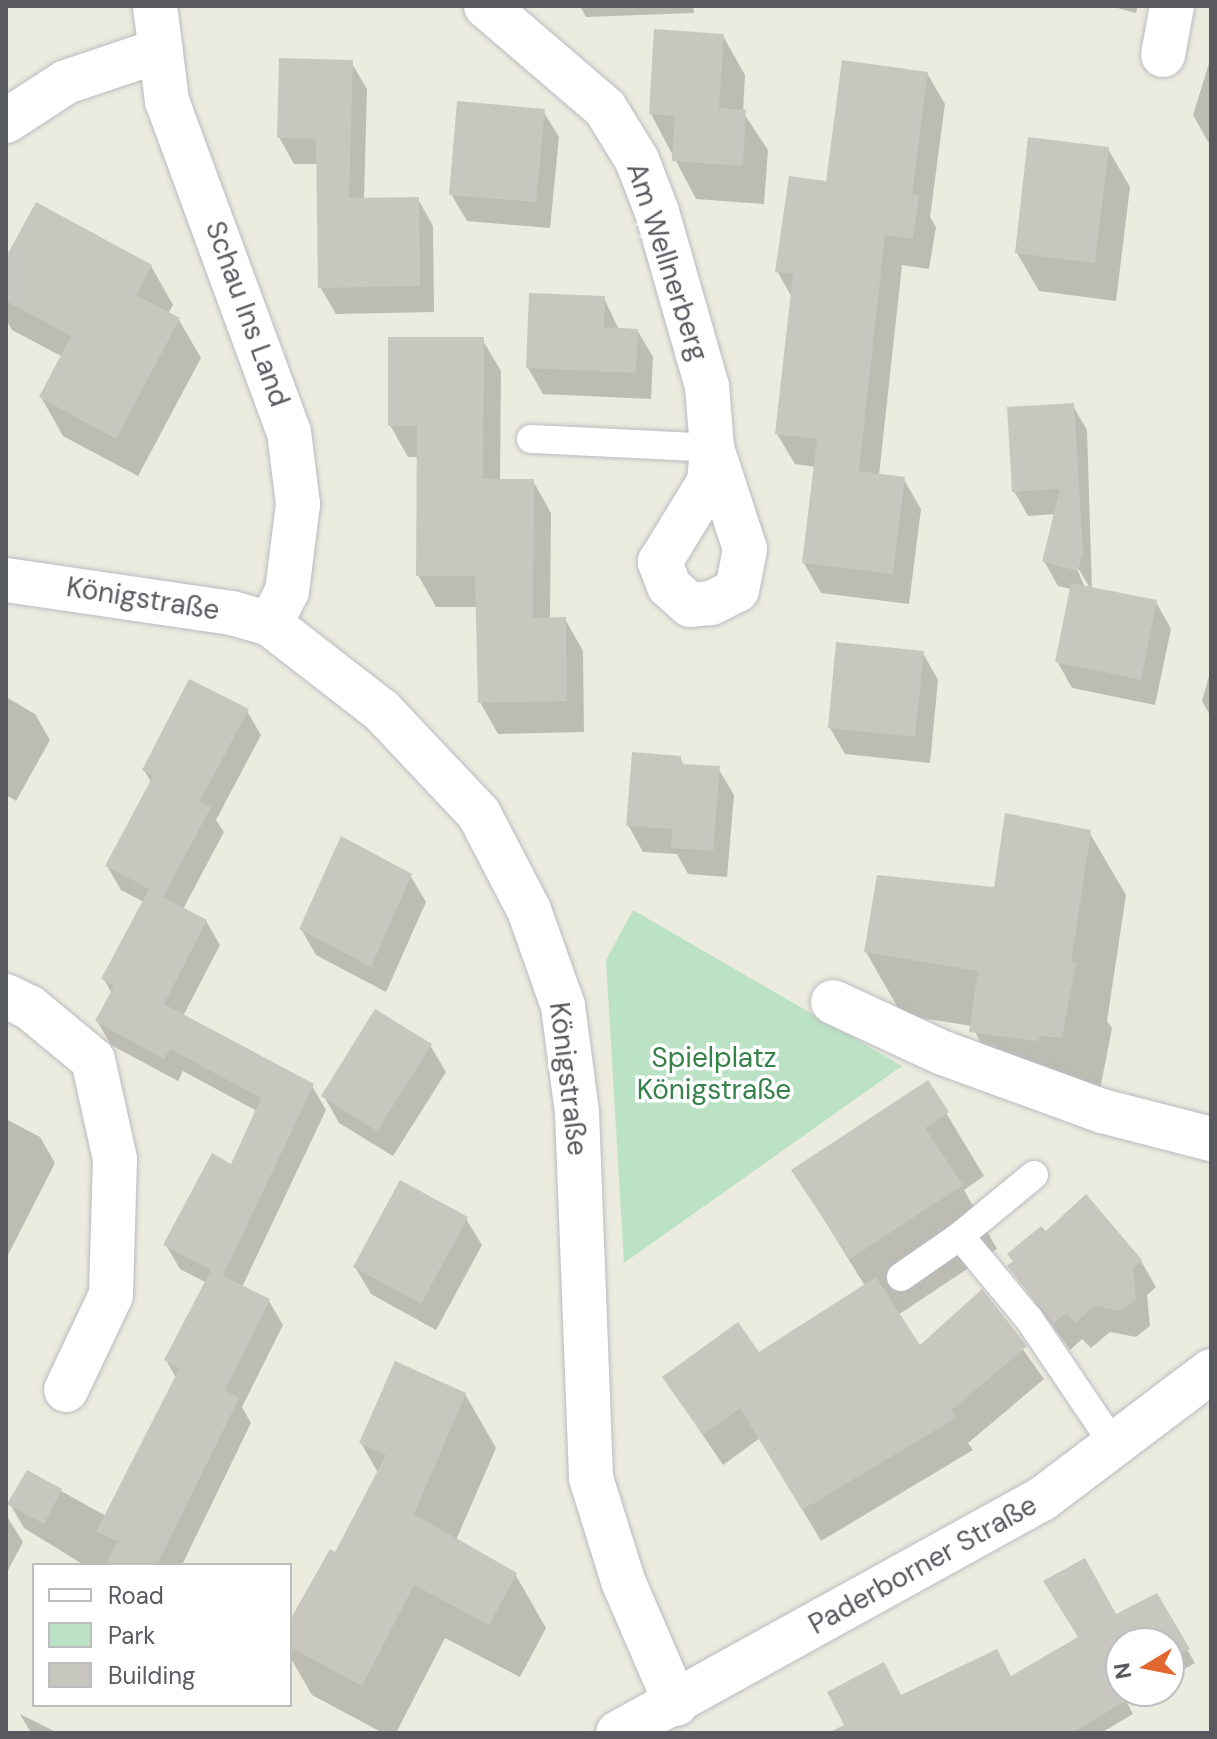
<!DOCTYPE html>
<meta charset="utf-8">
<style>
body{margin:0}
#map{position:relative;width:1217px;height:1739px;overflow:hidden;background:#ebebdf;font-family:"DM Sans",sans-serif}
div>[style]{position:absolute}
.green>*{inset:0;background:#bce2c5}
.shadow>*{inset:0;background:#0003}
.building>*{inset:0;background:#c8c7bf}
.roads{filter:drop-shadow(0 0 2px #babbc1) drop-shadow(0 0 2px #babbc1)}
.lane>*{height:28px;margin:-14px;padding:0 14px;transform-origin:14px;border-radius:14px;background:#fff}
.street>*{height:44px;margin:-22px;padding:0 22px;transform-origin:22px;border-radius:22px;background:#fff}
.secondary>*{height:44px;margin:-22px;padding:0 22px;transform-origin:22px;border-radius:22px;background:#fff}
span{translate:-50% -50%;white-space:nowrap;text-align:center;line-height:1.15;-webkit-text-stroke:7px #fff;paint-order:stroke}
.street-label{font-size:28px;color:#585a60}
.park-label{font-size:28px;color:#37814b}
.frame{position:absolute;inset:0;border:8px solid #585a60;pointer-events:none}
.legend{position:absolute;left:32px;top:1563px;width:260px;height:144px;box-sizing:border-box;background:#fff;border:2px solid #bcbdbf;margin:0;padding:10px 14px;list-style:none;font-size:24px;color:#585a60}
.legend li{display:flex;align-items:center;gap:16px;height:40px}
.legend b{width:40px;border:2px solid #bcbdbf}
.north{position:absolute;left:1105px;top:1627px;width:80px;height:80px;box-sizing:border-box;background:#fff;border:2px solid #bcbdbf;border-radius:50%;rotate:260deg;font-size:22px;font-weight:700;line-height:32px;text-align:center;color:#585a60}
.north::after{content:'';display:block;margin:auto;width:28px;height:36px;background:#e1662f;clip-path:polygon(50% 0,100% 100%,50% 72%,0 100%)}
</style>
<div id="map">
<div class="green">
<i style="clip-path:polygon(633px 910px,902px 1066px,624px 1263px,606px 960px)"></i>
</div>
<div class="shadow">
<i style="clip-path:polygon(580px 6px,693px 6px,694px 13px,586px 17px)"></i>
<i style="clip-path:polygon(1110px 6px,1138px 6px,1136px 13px)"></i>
<i style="clip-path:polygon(723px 36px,745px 75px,743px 112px,768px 150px,764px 204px,696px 199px,651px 114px)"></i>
<i style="clip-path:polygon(1211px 57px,1211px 147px,1193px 115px)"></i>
<i style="clip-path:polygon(351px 62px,367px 89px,364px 200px,418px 199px,433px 226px,434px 312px,336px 314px,320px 287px,319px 164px,294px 164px,279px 137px)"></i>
<i style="clip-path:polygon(927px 73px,945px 104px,930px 217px,936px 227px,929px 269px,902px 265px,879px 475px,903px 478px,921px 509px,909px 604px,821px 593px,804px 563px,816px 467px,795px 464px,777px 434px,793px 299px,777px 271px,828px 184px)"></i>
<i style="clip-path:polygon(543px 111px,559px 137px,550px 228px,467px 221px,451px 194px)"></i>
<i style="clip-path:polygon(1108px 149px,1130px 187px,1116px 301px,1039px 291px,1017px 253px)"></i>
<i style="clip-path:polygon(6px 261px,151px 266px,173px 305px,168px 314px,179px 320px,201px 358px,138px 476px,63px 436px,41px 397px,63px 357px,12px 330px,6px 319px)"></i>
<i style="clip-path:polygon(604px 298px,619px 330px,637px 330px,653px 357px,651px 399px,543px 394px,528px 368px)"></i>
<i style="clip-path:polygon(482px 339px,501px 371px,500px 481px,533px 481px,551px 513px,550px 619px,565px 619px,583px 651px,584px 732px,498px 734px,480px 702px,478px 607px,436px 607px,418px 575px,419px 457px,408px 457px,390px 425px)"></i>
<i style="clip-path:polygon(evenodd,1073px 406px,1087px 430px,1092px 589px,1156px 602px,1171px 629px,1155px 705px,1072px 688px,1057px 661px,1071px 589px,1058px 586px,1044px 561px,1056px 514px,1028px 516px,1014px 491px,1073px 406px,1074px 561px,1090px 588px,1085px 588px,1074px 561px)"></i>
<i style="clip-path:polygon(923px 653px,938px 680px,930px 763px,845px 754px,830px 728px)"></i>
<i style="clip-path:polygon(1211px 669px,1211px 717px,1202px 701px)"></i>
<i style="clip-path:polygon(6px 697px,35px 714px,50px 740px,16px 801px,6px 795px)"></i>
<i style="clip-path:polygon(247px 711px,261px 735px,216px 820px,224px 832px,183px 909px,206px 921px,220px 945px,183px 1016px,312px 1086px,326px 1110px,242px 1287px,269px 1301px,283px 1325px,242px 1407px,251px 1423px,182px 1565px,84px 1565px,24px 1528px,10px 1504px,27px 1472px,106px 1516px,176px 1378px,166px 1360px,207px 1283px,180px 1269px,166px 1245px,232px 1166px,257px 1111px,183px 1071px,178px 1081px,111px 1045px,97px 1021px,112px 994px,104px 979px,144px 902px,121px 890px,107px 866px,151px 782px,144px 770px)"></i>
<i style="clip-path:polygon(680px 758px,684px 766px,718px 768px,734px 795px,727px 877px,688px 874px,677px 854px,643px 852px,628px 825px)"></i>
<i style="clip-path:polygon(1089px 832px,1126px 895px,1107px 1021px,1112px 1028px,1098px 1100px,1007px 1094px,972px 1026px,902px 1015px,866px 952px,996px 890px)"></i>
<i style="clip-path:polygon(410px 875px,426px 902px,386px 992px,316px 955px,301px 929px)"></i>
<i style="clip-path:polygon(430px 1045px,446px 1072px,393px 1156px,339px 1123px,324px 1096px)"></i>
<i style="clip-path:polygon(928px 1083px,984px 1176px,964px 1190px,997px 1249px,898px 1315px,920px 1348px,982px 1292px,1044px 1379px,968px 1443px,973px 1450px,821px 1541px,760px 1438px,723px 1465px,664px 1378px,759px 1355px,865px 1286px,794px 1171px)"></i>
<i style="clip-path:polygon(6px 1119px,40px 1137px,55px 1163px,6px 1259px)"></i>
<i style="clip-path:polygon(466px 1219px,482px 1245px,436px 1330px,371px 1294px,355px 1267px)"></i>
<i style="clip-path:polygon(1141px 1261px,1156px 1287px,1147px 1295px,1150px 1326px,1136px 1337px,1110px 1332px,1091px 1348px,1082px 1339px,1070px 1350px,1009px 1266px)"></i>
<i style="clip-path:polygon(465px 1394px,496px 1448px,456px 1540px,515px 1574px,546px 1628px,520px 1677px,445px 1638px,396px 1733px,383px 1733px,312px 1695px,290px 1657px,290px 1624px,336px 1555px,378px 1473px,361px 1443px)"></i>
<i style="clip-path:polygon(6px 1515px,23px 1542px,6px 1574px)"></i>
<i style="clip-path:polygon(1156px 1596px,1195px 1663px,1169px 1678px,1169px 1643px,1121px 1643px,1121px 1691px,1148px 1691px,1127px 1703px,1133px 1714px,1101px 1733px,850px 1733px,901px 1697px,1011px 1678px)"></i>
<i style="clip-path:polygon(20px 1714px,58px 1733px,31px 1733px)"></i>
</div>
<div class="building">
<i style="clip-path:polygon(654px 29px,724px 34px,719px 108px,746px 110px,743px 166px,672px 161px,675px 116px,649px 114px)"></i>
<i style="clip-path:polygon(279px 58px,353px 60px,349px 198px,419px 197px,420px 286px,318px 288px,316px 139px,277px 138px)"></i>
<i style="clip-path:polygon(842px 60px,928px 72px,912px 194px,919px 195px,913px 239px,885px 235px,859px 471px,905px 477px,893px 574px,802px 563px,817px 439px,775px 434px,793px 274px,775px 272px,789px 176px,826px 181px)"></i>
<i style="clip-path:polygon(457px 101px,545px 109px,536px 202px,449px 195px)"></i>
<i style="clip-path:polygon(1028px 137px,1109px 147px,1095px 263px,1015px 253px)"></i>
<i style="clip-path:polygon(36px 202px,152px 265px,136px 295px,180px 318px,116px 439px,39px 397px,71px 336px,6px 301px,6px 257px)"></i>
<i style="clip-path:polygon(529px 293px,605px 296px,604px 327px,638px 329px,636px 373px,526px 368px)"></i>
<i style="clip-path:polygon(388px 337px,484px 337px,483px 479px,534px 479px,533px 618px,566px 617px,567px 701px,478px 703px,475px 576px,416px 576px,417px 426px,388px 426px)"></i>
<i style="clip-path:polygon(1074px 403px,1083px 551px,1078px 571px,1042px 562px,1060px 489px,1012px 492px,1007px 407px)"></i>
<i style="clip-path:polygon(1071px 583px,1157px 600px,1141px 680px,1055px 662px)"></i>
<i style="clip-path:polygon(836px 642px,924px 651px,915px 737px,828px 728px)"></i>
<i style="clip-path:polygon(189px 679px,249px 709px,200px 801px,211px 807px,163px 897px,207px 920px,164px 1004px,314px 1084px,223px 1276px,270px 1299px,225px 1390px,239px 1398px,157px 1565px,105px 1565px,118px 1541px,96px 1532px,179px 1369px,164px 1360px,211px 1270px,163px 1245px,212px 1153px,231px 1164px,261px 1098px,170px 1049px,164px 1059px,95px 1021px,114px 986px,101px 979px,149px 889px,105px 866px,153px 776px,142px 770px)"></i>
<i style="clip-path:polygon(632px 752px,681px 756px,681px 764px,720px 766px,713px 851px,671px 848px,672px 829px,626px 826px)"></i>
<i style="clip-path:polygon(1005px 813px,1091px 830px,1071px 963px,1076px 963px,1062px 1038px,1040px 1036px,1038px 1041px,969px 1032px,978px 971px,864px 952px,877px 875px,994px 887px)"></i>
<i style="clip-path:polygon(341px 836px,412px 874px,371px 967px,299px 929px)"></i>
<i style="clip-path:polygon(375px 1009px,432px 1044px,377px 1131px,321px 1096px)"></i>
<i style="clip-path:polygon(928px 1080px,949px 1112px,925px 1128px,963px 1185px,850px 1259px,791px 1170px)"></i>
<i style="clip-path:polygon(400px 1180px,468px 1217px,421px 1304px,353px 1267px)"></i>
<i style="clip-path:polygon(1086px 1194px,1142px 1260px,1133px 1268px,1136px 1299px,1121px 1311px,1094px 1306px,1075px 1323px,1066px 1313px,1053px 1324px,1007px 1266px,1013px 1261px,1007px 1254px,1041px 1226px,1046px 1231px)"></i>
<i style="clip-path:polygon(876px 1277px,920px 1345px,982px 1289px,1027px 1346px,952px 1410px,956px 1418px,802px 1510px,740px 1408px,703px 1435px,662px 1377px,738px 1322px,759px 1352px)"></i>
<i style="clip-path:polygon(395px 1361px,466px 1393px,414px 1514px,517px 1573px,489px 1625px,414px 1585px,362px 1686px,290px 1647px,290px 1620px,330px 1549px,335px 1552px,386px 1455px,359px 1443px)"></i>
<i style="clip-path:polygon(27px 1470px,62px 1489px,44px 1524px,7px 1504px)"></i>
<i style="clip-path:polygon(1085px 1558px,1116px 1614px,1157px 1593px,1190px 1649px,1169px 1661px,1169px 1643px,1121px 1643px,1121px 1691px,1127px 1700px,1072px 1733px,828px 1733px,844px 1725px,827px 1692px,884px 1662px,901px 1695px,997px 1649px,1011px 1676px,1078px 1637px,1043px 1581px)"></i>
</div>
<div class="roads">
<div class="lane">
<i style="left:531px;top:439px;width:181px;rotate:2.8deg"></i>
<i style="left:1034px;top:1175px;width:96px;rotate:140.5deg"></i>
<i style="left:960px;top:1236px;width:108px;rotate:50.3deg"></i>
<i style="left:1029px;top:1319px;width:152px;rotate:56deg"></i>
<i style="left:901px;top:1277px;width:72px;rotate:-34.8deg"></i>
</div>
<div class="street">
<i style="left:155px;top:6px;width:96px;rotate:82.8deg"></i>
<i style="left:167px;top:101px;width:353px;rotate:69.8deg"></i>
<i style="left:289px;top:432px;width:73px;rotate:82.9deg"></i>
<i style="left:298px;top:504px;width:88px;rotate:97.2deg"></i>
<i style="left:287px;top:591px;width:37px;rotate:117deg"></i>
<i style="left:486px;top:6px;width:157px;rotate:40.6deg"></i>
<i style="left:605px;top:108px;width:61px;rotate:58.4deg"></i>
<i style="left:637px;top:160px;width:56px;rotate:69deg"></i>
<i style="left:657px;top:212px;width:181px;rotate:74deg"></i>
<i style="left:707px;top:386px;width:62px;rotate:85.4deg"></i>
<i style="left:712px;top:448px;width:106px;rotate:71.9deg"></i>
<i style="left:745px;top:549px;width:42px;rotate:101deg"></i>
<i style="left:737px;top:590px;width:29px;rotate:153deg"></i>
<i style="left:711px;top:603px;width:21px;rotate:175deg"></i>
<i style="left:690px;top:605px;width:28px;rotate:-138deg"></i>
<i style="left:669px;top:586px;width:26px;rotate:-111deg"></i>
<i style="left:660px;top:562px;width:94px;rotate:-58.5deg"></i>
<i style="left:709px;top:482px;width:34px;rotate:-85deg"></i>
<i style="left:1163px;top:55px;width:50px;rotate:-79.6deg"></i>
<i style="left:6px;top:121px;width:72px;rotate:-33deg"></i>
<i style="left:66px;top:82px;width:100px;rotate:-18.6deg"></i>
<i style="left:6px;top:580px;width:228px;rotate:8.3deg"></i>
<i style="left:232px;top:613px;width:40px;rotate:16deg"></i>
<i style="left:270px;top:624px;width:142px;rotate:37.8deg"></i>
<i style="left:382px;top:711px;width:141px;rotate:46.7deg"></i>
<i style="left:479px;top:814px;width:108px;rotate:62.5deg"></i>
<i style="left:529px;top:910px;width:102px;rotate:70.5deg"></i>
<i style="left:563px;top:1006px;width:107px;rotate:82.5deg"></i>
<i style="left:577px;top:1112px;width:366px;rotate:87.8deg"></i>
<i style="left:591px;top:1478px;width:108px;rotate:72.7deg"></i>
<i style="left:623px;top:1581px;width:134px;rotate:66.7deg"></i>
<i style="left:6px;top:996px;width:25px;rotate:26deg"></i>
<i style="left:29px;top:1007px;width:83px;rotate:39.6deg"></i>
<i style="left:93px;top:1060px;width:101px;rotate:77.5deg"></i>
<i style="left:115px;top:1159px;width:136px;rotate:91.7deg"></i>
<i style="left:111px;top:1295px;width:105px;rotate:115.3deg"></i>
<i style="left:833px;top:1002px;width:121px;rotate:24.9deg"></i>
<i style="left:943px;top:1053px;width:169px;rotate:20deg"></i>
<i style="left:1102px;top:1111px;width:113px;rotate:14.4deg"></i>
</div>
<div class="secondary">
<i style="left:618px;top:1733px;width:484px;rotate:-28.9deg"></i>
<i style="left:1042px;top:1499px;width:212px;rotate:-37.1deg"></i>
</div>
</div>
<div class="street-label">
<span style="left:667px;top:262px;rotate:72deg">Am Wellnerberg</span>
<span style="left:247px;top:314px;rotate:70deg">Schau Ins Land</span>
<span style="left:143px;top:599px;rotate:9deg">Königstraße</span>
<span style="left:568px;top:1079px;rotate:83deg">Königstraße</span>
<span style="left:923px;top:1565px;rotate:-29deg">Paderborner Straße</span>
</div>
<div class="park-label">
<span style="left:714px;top:1074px">Spielplatz<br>Königstraße</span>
</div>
<div class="frame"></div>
<ul class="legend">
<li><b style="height:10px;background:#fff"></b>Road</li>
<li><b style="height:22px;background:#bce2c5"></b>Park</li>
<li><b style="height:22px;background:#c8c7bf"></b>Building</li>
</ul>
<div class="north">N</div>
</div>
